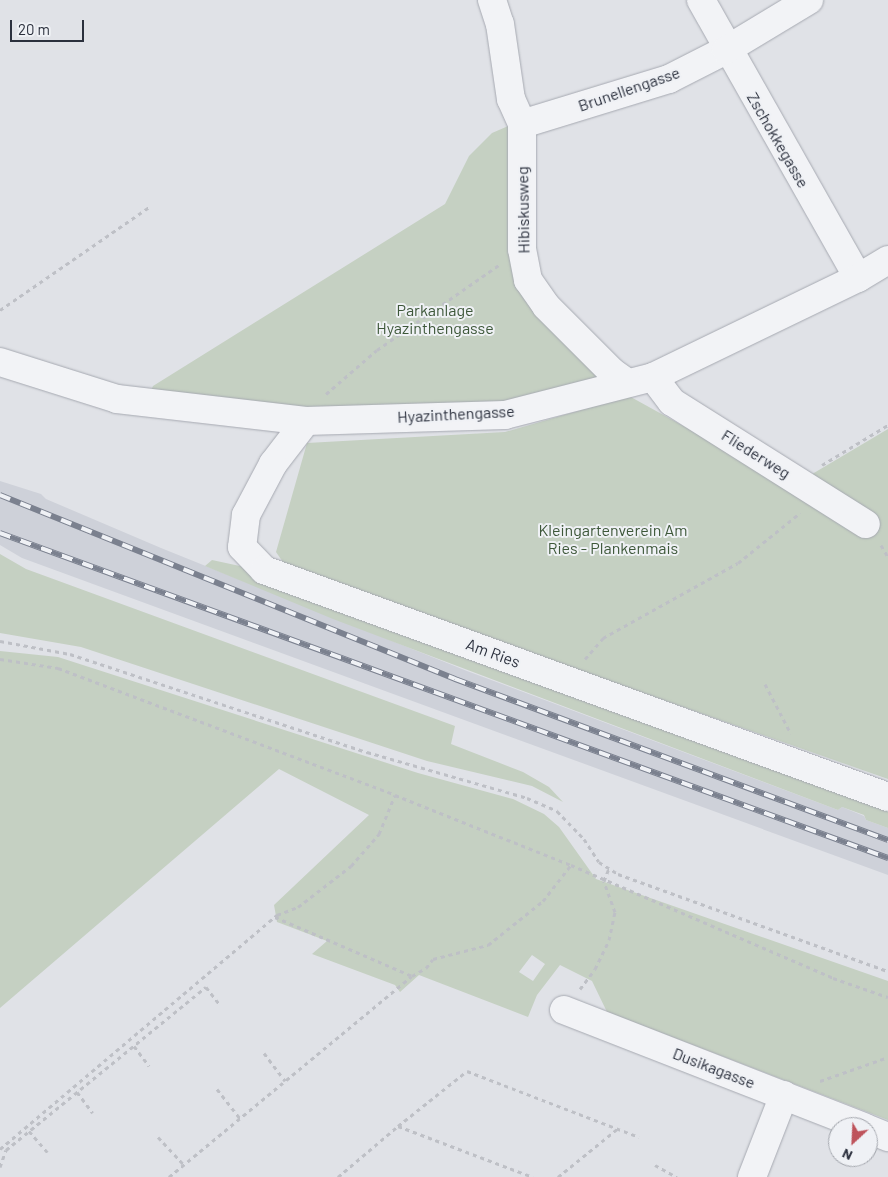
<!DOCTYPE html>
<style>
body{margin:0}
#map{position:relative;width:888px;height:1177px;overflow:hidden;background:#e0e2e7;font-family:Barlow,sans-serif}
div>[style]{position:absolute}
.built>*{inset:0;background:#ced1d9}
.green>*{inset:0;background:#c5d0c2}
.path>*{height:3px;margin-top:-1.5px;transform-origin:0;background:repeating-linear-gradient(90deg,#bec0c6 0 4px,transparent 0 8px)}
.roads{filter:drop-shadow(0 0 1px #a6a9b1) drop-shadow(0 0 1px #a6a9b1)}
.minor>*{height:28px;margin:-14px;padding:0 14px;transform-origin:14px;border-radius:14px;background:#f2f3f6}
.rail>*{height:5.5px;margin-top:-2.75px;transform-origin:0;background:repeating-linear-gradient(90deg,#eff1f5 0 11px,#7b818f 0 22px);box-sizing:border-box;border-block:1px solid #7b818f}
span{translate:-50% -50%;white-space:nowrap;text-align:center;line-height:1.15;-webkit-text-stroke:4px #eff1f5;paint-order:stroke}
.street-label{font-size:16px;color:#2b303d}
.park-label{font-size:16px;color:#3d5739}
.north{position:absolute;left:828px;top:1117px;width:50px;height:50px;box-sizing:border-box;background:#eff1f5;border:1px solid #a1a4ab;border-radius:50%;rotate:205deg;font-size:14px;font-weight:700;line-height:20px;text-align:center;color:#2b303d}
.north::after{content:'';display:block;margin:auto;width:18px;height:22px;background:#be535b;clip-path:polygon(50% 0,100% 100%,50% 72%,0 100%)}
.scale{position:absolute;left:10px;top:20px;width:74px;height:22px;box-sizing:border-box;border:2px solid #2b303d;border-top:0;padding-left:6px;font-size:15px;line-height:18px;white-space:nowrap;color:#2b303d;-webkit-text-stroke:4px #eff1f5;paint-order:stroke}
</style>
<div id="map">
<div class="built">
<i style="clip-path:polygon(0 481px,41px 494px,46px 499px,161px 548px,467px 671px,838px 810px,842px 807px,864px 816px,866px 820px,888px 828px,888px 875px,22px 558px,0 545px)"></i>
</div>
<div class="green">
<i style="clip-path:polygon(513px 124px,508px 240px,602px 381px,463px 410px,376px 414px,149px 395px,153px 386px,445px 204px,469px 156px,492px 133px)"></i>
<i style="clip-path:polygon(629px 396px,792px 486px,888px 429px,888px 779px,287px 568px,276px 552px,307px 443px,505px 432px)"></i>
<i style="clip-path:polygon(0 554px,26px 569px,455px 726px,451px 744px,523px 772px,549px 787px,563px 802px,532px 786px,427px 761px,81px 647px,0 633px)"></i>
<i style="clip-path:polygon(212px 560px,249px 568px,888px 803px,888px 828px,866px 820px,864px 815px,842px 807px,838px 810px,333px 619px,205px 566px)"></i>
<i style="clip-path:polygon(evenodd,0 651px,58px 657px,418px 773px,513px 799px,544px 814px,559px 827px,596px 879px,888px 981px,888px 1120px,607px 1012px,592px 981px,560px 965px,537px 995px,528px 1017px,419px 975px,400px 992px,395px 985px,312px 954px,327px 941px,277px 922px,274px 905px,369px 815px,279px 769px,0 1008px,0 651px,532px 955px,545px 964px,533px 981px,519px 972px,532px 955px)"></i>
</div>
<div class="path">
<i style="left:0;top:310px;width:183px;rotate:-34.6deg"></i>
<i style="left:326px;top:394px;width:67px;rotate:-40.8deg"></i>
<i style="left:377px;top:350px;width:149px;rotate:-34.9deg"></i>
<i style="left:822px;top:465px;width:77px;rotate:-31.2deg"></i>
<i style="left:881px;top:545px;width:14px;rotate:60deg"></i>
<i style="left:0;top:641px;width:71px;rotate:10.5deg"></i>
<i style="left:70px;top:654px;width:313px;rotate:18.3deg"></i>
<i style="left:367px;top:752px;width:166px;rotate:16deg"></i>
<i style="left:527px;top:798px;width:33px;rotate:23deg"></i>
<i style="left:557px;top:811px;width:39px;rotate:46deg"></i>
<i style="left:584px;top:839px;width:27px;rotate:57deg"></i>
<i style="left:599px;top:862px;width:22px;rotate:32deg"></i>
<i style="left:618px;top:874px;width:287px;rotate:19.8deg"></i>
<i style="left:0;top:659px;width:59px;rotate:8.8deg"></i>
<i style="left:58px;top:668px;width:360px;rotate:20.6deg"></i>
<i style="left:395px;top:795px;width:189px;rotate:21.7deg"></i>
<i style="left:571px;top:865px;width:285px;rotate:23.3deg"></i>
<i style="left:833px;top:978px;width:58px;rotate:19.1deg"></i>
<i style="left:585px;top:659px;width:28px;rotate:-49deg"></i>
<i style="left:603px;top:638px;width:154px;rotate:-29.1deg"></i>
<i style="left:738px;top:563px;width:80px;rotate:-38.9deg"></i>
<i style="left:765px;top:684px;width:56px;rotate:62.5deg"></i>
<i style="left:275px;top:917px;width:149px;rotate:23.3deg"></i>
<i style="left:580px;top:989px;width:25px;rotate:-53deg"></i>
<i style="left:595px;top:969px;width:32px;rotate:-64deg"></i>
<i style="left:609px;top:940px;width:29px;rotate:-78deg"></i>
<i style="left:615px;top:912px;width:33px;rotate:-110deg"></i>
<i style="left:604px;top:881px;width:14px;rotate:-69deg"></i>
<i style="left:134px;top:1046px;width:25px;rotate:53deg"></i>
<i style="left:264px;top:1053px;width:35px;rotate:53deg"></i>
<i style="left:820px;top:1081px;width:72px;rotate:-19.4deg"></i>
<i style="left:217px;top:1089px;width:37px;rotate:52deg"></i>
<i style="left:77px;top:1092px;width:26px;rotate:53deg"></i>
<i style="left:398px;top:1126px;width:88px;rotate:-38.6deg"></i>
<i style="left:467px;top:1071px;width:184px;rotate:21deg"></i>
<i style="left:29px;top:1131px;width:28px;rotate:49deg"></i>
<i style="left:158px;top:1137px;width:38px;rotate:47deg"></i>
<i style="left:0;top:1149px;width:363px;rotate:-40.2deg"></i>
<i style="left:277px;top:915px;width:22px;rotate:-21deg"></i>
<i style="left:298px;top:907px;width:67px;rotate:-37.7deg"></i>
<i style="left:351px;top:866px;width:43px;rotate:-48.8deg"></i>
<i style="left:379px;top:834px;width:42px;rotate:-67.7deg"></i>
<i style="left:655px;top:1165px;width:25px;rotate:29deg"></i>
<i style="left:0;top:1167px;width:18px;rotate:-71deg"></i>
<i style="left:6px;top:1150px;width:258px;rotate:-39.2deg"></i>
<i style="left:206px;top:987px;width:23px;rotate:52deg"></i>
<i style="left:169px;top:1177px;width:315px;rotate:-39.6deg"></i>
<i style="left:412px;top:976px;width:16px;rotate:-30deg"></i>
<i style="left:426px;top:968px;width:11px;rotate:-52deg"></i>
<i style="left:433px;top:959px;width:57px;rotate:-14.3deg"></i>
<i style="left:488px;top:945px;width:70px;rotate:-38.7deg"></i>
<i style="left:543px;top:901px;width:46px;rotate:-52.1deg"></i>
<i style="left:338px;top:1177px;width:79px;rotate:-40.4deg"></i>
<i style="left:398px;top:1126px;width:144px;rotate:20.7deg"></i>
<i style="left:558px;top:1177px;width:76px;rotate:-39.1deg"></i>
</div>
<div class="roads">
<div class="minor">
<i style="left:492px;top:0;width:25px;rotate:72deg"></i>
<i style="left:500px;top:24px;width:76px;rotate:81.7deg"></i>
<i style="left:511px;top:99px;width:27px;rotate:66deg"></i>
<i style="left:522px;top:124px;width:125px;rotate:90deg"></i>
<i style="left:522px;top:249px;width:32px;rotate:79deg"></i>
<i style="left:528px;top:280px;width:32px;rotate:55deg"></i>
<i style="left:546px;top:306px;width:93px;rotate:45deg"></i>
<i style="left:612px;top:372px;width:19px;rotate:35deg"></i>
<i style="left:701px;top:0;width:319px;rotate:60.5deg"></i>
<i style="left:522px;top:124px;width:154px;rotate:-17deg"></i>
<i style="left:669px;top:79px;width:64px;rotate:-27deg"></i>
<i style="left:726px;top:50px;width:97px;rotate:-31.1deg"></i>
<i style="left:0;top:362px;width:123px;rotate:17.5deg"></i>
<i style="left:117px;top:399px;width:190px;rotate:6.6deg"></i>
<i style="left:306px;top:421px;width:199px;rotate:-1.7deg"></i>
<i style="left:505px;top:415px;width:153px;rotate:-14.4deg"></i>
<i style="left:653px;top:377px;width:228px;rotate:-25.8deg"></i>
<i style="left:858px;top:278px;width:35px;rotate:-31deg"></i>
<i style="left:653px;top:377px;width:31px;rotate:53deg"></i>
<i style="left:672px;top:402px;width:229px;rotate:32.2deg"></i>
<i style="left:306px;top:421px;width:54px;rotate:127.5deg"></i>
<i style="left:273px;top:464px;width:58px;rotate:117.9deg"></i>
<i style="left:246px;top:515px;width:32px;rotate:97deg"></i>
<i style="left:242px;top:547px;width:32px;rotate:46deg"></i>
<i style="left:264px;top:570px;width:664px;rotate:19.99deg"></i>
<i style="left:564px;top:1010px;width:322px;rotate:21.3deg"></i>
<i style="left:868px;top:1129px;width:22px;rotate:22deg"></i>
<i style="left:752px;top:1177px;width:88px;rotate:-68.7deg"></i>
</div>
</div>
<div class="rail">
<i style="left:0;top:495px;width:491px;rotate:22deg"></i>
<i style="left:455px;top:679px;width:462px;rotate:20.4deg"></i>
<i style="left:0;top:533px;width:946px;rotate:20.1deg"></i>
</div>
<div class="street-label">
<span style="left:629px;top:89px;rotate:-19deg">Brunellengasse</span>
<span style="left:778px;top:140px;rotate:60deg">Zschokkegasse</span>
<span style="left:523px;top:210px;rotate:-91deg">Hibiskusweg</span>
<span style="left:456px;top:414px;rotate:-3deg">Hyazinthengasse</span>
<span style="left:756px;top:454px;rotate:32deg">Fliederweg</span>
<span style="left:493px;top:653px;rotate:20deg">Am Ries</span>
<span style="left:714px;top:1068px;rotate:21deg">Dusikagasse</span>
</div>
<div class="park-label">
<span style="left:435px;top:319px">Parkanlage<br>Hyazinthengasse</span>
<span style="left:613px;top:539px">Kleingartenverein Am<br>Ries - Plankenmais</span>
</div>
<div class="north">N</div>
<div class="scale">20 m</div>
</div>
